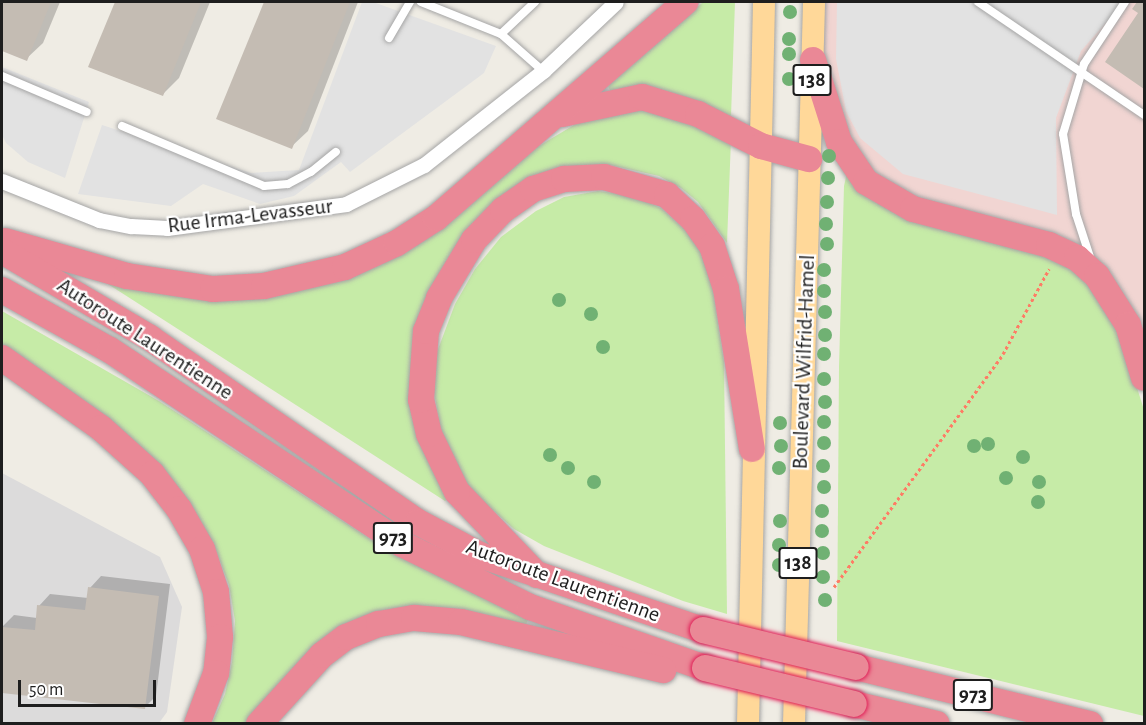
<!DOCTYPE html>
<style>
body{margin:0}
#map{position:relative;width:1146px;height:725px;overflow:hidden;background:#efece4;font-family:"Alegreya Sans",sans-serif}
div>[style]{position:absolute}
.residential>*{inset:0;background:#dcdbdb}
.commercial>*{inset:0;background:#f1d5d2}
.grass>*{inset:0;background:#c6eba7}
.parking>*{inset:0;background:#e2e2e2}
.shadow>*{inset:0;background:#0003}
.building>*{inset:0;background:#c4bcb3}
.path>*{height:3px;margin-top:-1.5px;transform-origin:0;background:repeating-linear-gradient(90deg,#fe7c65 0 3px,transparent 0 6px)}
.roads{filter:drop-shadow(0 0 2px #a5a5a5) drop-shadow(0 0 2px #a5a5a5)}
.lane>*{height:8px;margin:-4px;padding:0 4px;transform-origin:4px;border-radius:4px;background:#fff}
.street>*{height:15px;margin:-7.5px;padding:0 7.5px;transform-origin:7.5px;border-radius:7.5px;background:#fff}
.primary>*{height:22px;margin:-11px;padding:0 11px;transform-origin:11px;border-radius:11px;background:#ffd899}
.highway>*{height:26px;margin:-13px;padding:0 13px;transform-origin:13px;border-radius:13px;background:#ea8896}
.bridges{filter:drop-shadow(0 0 2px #e01e57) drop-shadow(0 0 2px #e01e57)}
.highway-bridge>*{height:26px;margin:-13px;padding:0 13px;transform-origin:13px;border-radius:13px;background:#ea8896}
.trees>*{width:14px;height:14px;margin:-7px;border-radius:50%;background:#70b173}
span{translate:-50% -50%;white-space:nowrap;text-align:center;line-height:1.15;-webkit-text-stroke:4.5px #fff;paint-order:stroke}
.shield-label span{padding:2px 4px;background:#fff;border:2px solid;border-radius:4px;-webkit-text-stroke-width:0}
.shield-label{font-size:21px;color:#1e1e1e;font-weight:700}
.street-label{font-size:22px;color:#1e1e1e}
.frame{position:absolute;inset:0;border:3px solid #1e1e1e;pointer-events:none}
.scale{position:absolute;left:18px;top:680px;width:138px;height:27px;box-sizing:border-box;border:3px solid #1e1e1e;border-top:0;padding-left:8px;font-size:18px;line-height:21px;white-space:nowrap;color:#1e1e1e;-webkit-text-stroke:4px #fff;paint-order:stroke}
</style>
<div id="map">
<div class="residential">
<i style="clip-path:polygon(2px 473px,160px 557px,182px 607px,167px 712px,159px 723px,2px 723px)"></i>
</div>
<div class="commercial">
<i style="clip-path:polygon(814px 2px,1144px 2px,1144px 378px,913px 209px,839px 142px)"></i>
</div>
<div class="grass">
<i style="clip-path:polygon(703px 2px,735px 2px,731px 116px,611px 93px,608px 86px)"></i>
<i style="clip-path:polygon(640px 105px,731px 139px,727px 243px,698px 202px,681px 188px,659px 176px,610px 165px,560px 168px,479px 217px,450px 254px,432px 288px,423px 451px,448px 498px,445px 501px,97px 277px,297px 291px,584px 119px)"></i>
<i style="clip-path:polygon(848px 168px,1022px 243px,1074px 271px,1093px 289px,1121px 336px,1144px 410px,1144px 716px,837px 641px,839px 367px,844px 186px)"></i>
<i style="clip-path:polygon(598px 191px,631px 195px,661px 208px,692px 236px,709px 264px,724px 362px,727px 614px,683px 601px,544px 546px,514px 529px,468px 488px,450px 458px,440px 425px,433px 387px,437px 352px,455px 304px,475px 269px,501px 237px,536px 211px,564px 197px)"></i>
<i style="clip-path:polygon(2px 311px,159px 401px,384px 548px,528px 619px,525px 628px,377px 613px,247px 723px,212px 723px,225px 694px,232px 662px,235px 621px,229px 585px,215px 548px,2px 347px)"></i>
</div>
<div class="parking">
<i style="clip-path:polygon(362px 2px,373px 2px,496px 46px,484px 73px,350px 172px,341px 162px,294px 196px,260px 204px,203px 184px,171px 206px,78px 194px,102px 125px,251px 173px,299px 170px)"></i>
<i style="clip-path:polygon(837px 2px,1124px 2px,1081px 51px,1056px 118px,1057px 215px,903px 174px,860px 138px,846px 111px,836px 59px)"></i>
<i style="clip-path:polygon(2px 67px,89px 102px,65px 178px,28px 162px,6px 143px,2px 135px)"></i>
</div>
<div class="shadow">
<i style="clip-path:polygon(2px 2px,60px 2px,43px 43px,26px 59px,2px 49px)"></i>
<i style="clip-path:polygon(117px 2px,210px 2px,179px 78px,162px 95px,90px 67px)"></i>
<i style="clip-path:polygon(266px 2px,358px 2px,308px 131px,291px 147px,218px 118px)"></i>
<i style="clip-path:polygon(1138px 2px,1144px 2px,1144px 87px,1107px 62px,1140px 12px,1134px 8px)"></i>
<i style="clip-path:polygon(101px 576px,170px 584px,156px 696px,144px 708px,2px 692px,2px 627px,14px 615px,37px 618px,39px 606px,50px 594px,88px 598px,90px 588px)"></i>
</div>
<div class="building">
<i style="clip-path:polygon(2px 2px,51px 2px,27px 61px,2px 51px)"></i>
<i style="clip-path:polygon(115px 2px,201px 2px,163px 96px,88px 67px)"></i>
<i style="clip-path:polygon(264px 2px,350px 2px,292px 149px,216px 119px)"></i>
<i style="clip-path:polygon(1137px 2px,1144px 2px,1144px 89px,1105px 62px,1138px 13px,1132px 9px)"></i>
<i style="clip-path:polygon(88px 587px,159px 596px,145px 709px,2px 693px,2px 627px,35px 630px,37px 605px,85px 610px)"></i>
</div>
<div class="path">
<i style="left:834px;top:587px;width:288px;rotate:-54deg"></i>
<i style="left:1003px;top:354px;width:97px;rotate:-61.6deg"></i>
</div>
<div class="roads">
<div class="lane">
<i style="left:421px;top:2px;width:86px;rotate:21.8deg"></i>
<i style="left:501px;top:34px;width:47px;rotate:-43.3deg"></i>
<i style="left:978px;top:2px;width:201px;rotate:34.2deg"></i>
<i style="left:501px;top:34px;width:56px;rotate:41.4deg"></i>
<i style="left:389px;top:38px;width:42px;rotate:-59.7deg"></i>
<i style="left:2px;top:76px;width:92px;rotate:23deg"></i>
<i style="left:122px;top:126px;width:154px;rotate:22.9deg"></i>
<i style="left:264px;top:186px;width:24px;rotate:-5deg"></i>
<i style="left:288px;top:184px;width:26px;rotate:-28deg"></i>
<i style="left:311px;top:172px;width:32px;rotate:-39deg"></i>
<i style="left:1091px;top:260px;width:48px;rotate:-108.1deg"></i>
<i style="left:1076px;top:214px;width:81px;rotate:-99.2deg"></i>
<i style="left:1063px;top:134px;width:73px;rotate:-73.3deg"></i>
<i style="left:1084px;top:64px;width:74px;rotate:-56.5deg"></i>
</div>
<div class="street">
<i style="left:2px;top:181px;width:105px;rotate:21.9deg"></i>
<i style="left:99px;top:220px;width:33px;rotate:11deg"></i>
<i style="left:131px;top:226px;width:36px;rotate:3deg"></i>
<i style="left:167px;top:228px;width:181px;rotate:-7.6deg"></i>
<i style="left:346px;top:204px;width:87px;rotate:-26.6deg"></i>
<i style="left:424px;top:165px;width:152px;rotate:-38.3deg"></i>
<i style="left:543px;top:71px;width:100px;rotate:-43.4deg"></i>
</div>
<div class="primary">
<i style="left:748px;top:724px;width:722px;rotate:-88.73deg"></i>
<i style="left:794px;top:724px;width:722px;rotate:-88.41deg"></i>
</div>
<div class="highway">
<i style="left:813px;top:60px;width:86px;rotate:72.4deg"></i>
<i style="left:839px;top:142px;width:48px;rotate:56deg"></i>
<i style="left:866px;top:182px;width:54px;rotate:29.9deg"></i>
<i style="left:913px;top:209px;width:141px;rotate:14.8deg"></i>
<i style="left:1049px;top:245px;width:31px;rotate:25deg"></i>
<i style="left:1077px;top:258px;width:27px;rotate:42deg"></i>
<i style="left:1097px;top:276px;width:58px;rotate:57.7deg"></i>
<i style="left:1128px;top:325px;width:55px;rotate:73.2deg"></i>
<i style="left:562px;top:114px;width:82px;rotate:-12deg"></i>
<i style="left:642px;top:97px;width:59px;rotate:16.9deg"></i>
<i style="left:698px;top:114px;width:71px;rotate:26.9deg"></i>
<i style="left:761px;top:146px;width:50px;rotate:15.2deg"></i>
<i style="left:5px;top:241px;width:127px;rotate:16deg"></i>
<i style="left:127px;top:276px;width:87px;rotate:8.6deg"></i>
<i style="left:213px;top:289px;width:51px;rotate:-3.4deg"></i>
<i style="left:264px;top:286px;width:83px;rotate:-13.2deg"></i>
<i style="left:345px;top:267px;width:57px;rotate:-24.8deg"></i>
<i style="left:397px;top:243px;width:46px;rotate:-32.7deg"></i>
<i style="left:436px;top:218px;width:330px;rotate:-40.9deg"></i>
<i style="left:2px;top:251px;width:172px;rotate:30.4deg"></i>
<i style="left:150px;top:338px;width:325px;rotate:34.5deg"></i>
<i style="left:418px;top:522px;width:70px;rotate:28deg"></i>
<i style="left:480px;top:555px;width:235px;rotate:18.6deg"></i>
<i style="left:2px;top:290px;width:124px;rotate:29.1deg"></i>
<i style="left:110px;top:350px;width:351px;rotate:33.6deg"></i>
<i style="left:402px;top:544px;width:143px;rotate:26.2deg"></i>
<i style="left:530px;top:607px;width:185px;rotate:19.2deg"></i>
<i style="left:2px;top:358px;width:121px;rotate:35.3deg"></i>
<i style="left:101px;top:428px;width:69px;rotate:42deg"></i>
<i style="left:152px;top:474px;width:44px;rotate:52.4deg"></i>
<i style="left:179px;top:509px;width:46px;rotate:60.1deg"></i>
<i style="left:202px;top:549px;width:45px;rotate:72deg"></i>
<i style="left:216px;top:592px;width:45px;rotate:84.9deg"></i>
<i style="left:220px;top:637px;width:36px;rotate:96deg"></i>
<i style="left:216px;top:673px;width:54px;rotate:110.4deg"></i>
<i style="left:537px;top:575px;width:115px;rotate:-133.9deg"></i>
<i style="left:457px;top:492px;width:64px;rotate:-115.8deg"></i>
<i style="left:429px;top:434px;width:35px;rotate:-103deg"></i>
<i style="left:421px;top:400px;width:69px;rotate:-85.9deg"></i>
<i style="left:426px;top:331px;width:35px;rotate:-68deg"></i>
<i style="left:439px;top:298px;width:68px;rotate:-58.9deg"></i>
<i style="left:474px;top:240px;width:42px;rotate:-46deg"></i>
<i style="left:503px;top:210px;width:37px;rotate:-35deg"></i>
<i style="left:533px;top:189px;width:33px;rotate:-18deg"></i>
<i style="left:564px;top:179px;width:40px;rotate:-2.9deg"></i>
<i style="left:604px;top:177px;width:66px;rotate:15.9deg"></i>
<i style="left:667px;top:195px;width:35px;rotate:43deg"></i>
<i style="left:693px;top:219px;width:33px;rotate:55deg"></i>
<i style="left:712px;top:246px;width:45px;rotate:72deg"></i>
<i style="left:726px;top:289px;width:162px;rotate:80.8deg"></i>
<i style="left:856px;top:667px;width:241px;rotate:13.7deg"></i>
<i style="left:854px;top:704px;width:85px;rotate:13.5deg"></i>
<i style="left:259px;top:724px;width:93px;rotate:-47.6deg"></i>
<i style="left:322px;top:655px;width:30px;rotate:-37deg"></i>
<i style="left:346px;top:637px;width:35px;rotate:-22deg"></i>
<i style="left:379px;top:624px;width:36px;rotate:-10deg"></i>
<i style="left:414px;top:618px;width:47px;rotate:4.9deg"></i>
<i style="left:461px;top:622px;width:208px;rotate:13.4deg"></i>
</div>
</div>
<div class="bridges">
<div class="highway-bridge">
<i style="left:703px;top:630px;width:157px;rotate:13.6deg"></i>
<i style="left:705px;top:668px;width:153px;rotate:13.6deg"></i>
</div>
</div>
<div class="trees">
<i style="left:790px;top:12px"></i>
<i style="left:789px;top:39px"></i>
<i style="left:789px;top:54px"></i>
<i style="left:789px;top:79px"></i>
<i style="left:829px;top:156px"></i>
<i style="left:828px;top:178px"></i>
<i style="left:827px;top:202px"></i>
<i style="left:826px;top:224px"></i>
<i style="left:827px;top:244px"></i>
<i style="left:824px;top:270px"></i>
<i style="left:824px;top:291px"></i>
<i style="left:559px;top:300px"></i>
<i style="left:825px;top:312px"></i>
<i style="left:591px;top:314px"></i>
<i style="left:825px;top:335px"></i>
<i style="left:603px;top:347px"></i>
<i style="left:824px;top:354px"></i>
<i style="left:824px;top:379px"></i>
<i style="left:825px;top:402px"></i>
<i style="left:824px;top:422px"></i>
<i style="left:780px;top:423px"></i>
<i style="left:824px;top:443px"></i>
<i style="left:988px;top:444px"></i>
<i style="left:781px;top:446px"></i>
<i style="left:974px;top:446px"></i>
<i style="left:550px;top:455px"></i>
<i style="left:1023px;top:457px"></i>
<i style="left:823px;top:466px"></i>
<i style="left:568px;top:468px"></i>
<i style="left:779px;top:468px"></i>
<i style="left:1006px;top:478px"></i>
<i style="left:594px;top:482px"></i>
<i style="left:1039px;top:482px"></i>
<i style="left:824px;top:487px"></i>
<i style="left:1038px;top:502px"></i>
<i style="left:822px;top:511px"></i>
<i style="left:780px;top:521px"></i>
<i style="left:822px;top:531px"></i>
<i style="left:779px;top:545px"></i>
<i style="left:823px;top:553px"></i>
<i style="left:779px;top:565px"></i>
<i style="left:823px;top:577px"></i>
<i style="left:825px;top:600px"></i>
</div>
<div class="shield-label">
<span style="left:812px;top:80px">138</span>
<span style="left:393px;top:538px">973</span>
<span style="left:798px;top:563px">138</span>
<span style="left:973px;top:695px">973</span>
</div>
<div class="street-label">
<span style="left:250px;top:216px;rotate:-7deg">Rue Irma-Levasseur</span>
<span style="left:145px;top:339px;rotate:33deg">Autoroute Laurentienne</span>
<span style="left:804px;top:362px;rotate:-88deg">Boulevard Wilfrid-Hamel</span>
<span style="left:563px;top:581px;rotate:20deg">Autoroute Laurentienne</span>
</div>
<div class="frame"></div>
<div class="scale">50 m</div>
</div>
